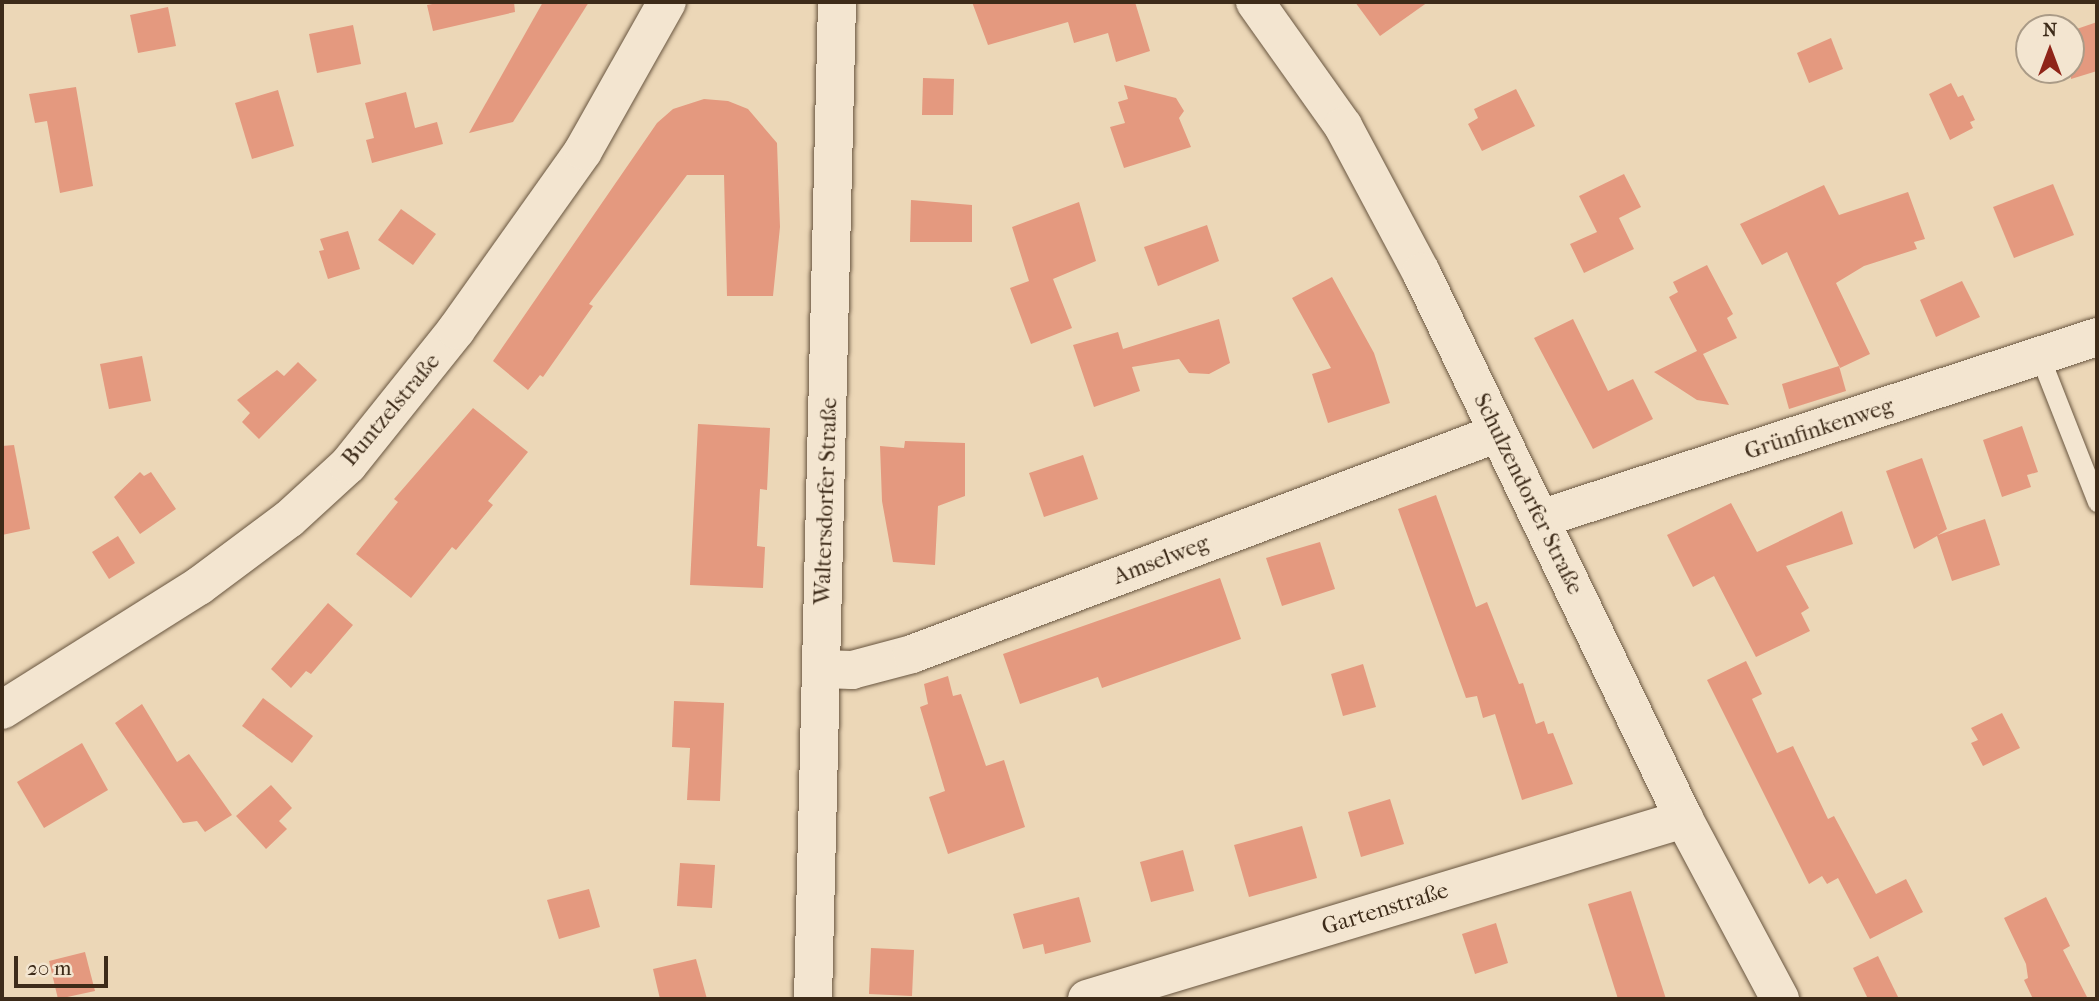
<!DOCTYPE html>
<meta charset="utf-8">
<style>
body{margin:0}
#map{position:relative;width:2099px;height:1001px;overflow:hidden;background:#ecd7b7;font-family:"IM FELL French Canon",serif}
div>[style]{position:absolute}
.building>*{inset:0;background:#e4997f}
.roads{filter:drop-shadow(0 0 2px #695640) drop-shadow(0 0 2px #695640)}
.service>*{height:19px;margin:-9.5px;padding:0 9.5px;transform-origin:9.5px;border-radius:9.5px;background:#f3e5d0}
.minor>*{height:38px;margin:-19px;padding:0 19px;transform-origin:19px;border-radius:19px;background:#f3e5d0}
.tertiary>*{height:38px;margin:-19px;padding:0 19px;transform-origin:19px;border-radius:19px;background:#f3e5d0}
span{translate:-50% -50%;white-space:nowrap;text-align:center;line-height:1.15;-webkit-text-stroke:7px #f3e5d0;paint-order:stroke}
.street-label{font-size:23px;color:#3d2b19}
.frame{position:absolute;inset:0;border:4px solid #3d2b19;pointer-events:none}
.north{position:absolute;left:2015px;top:14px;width:70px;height:70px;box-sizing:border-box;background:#f3e5d0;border:2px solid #aa9b87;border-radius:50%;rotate:0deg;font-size:19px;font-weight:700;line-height:28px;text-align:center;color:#3d2b19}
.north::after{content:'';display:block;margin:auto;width:24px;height:32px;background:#8f2418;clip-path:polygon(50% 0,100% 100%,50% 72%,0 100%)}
.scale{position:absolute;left:14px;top:956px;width:94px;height:32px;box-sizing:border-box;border:4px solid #3d2b19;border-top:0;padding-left:9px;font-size:21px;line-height:24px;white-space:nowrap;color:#3d2b19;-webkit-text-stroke:5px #f3e5d0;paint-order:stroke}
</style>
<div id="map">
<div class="building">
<i style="clip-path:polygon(443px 2px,514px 2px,515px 12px,433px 31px,427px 5px)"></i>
<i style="clip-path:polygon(543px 2px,589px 2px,513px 122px,469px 133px)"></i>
<i style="clip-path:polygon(972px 2px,1135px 2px,1150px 51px,1116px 62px,1108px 33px,1074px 43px,1068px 22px,988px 45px)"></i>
<i style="clip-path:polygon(1355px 2px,1428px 2px,1380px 36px)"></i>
<i style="clip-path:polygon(168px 7px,176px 46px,138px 53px,130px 15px)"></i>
<i style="clip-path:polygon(2097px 22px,2097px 71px,2071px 79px,2071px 31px)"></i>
<i style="clip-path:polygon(353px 25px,361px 64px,317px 73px,309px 34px)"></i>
<i style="clip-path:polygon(1831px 38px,1843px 69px,1809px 83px,1797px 53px)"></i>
<i style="clip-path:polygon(923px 78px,954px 79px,953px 115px,922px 115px)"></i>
<i style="clip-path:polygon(1951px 83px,1958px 97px,1963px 95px,1975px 120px,1970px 122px,1973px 128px,1950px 140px,1929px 94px)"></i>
<i style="clip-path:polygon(1124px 85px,1176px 98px,1184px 111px,1179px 118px,1191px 147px,1124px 168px,1110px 127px,1125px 123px,1118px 102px,1128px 99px)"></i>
<i style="clip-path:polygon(76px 87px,93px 186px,60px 193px,47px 121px,35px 123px,29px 94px)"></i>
<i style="clip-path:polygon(1516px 89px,1535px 126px,1482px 151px,1468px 124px,1478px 118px,1474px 109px)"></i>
<i style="clip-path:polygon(278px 90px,294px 146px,252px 159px,235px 103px)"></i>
<i style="clip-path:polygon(406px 92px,415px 128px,437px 122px,443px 144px,372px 163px,366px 140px,374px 138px,365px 103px)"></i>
<i style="clip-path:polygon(704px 99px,728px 101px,748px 109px,777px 143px,780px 227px,773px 296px,727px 296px,724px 175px,687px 175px,589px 304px,593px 306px,543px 377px,540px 375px,528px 390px,493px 361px,657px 123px,673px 109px)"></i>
<i style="clip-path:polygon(1624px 174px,1641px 207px,1619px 218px,1634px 249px,1584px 273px,1570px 244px,1597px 232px,1579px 196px)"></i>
<i style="clip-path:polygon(2053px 184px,2074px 235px,2014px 258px,1993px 207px)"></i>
<i style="clip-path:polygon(1824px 185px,1839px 215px,1908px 192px,1925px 239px,1914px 242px,1917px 249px,1864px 266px,1836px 283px,1870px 354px,1840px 368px,1787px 252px,1762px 265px,1740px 224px)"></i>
<i style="clip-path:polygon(911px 200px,972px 205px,972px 242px,910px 242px)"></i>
<i style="clip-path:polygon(1079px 202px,1096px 261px,1053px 279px,1072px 328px,1031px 344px,1010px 288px,1029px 281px,1012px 227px)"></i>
<i style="clip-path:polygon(401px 209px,436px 234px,413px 265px,378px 240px)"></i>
<i style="clip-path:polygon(1207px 225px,1219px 261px,1158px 286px,1144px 247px)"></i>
<i style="clip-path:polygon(348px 231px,360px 269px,328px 279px,319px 251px,324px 250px,320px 239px)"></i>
<i style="clip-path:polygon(1707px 265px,1733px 314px,1727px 318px,1737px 338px,1703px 354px,1729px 405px,1697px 400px,1654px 372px,1697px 351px,1669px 297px,1678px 292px,1673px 282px)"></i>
<i style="clip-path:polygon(1332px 277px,1374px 353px,1390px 403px,1328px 423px,1312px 374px,1331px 368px,1292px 298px)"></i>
<i style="clip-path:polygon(1962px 281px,1980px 317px,1936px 337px,1920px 300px)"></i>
<i style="clip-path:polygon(1219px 319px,1230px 363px,1209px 374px,1189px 373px,1179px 359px,1132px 367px,1140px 391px,1094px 407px,1073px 345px,1118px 332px,1123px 349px)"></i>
<i style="clip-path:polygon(1573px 319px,1608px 391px,1633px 379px,1653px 419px,1593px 449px,1534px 338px)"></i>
<i style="clip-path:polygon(142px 356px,151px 401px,109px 409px,100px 364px)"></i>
<i style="clip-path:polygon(298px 362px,317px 380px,259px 439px,242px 422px,250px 413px,237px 400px,277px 370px,284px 376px)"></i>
<i style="clip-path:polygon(1839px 366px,1846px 391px,1789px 409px,1782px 384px)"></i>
<i style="clip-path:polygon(473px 408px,528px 452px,488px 501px,493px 505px,456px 550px,452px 547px,411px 598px,356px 554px,398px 502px,394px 499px)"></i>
<i style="clip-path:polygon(698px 424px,770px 428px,767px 490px,760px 489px,757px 546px,765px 547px,763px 588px,690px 585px)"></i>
<i style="clip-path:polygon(2022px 426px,2038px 472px,2027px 475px,2031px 487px,2002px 497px,1983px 440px)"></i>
<i style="clip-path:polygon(905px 441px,965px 443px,965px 496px,938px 506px,935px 565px,893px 562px,882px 501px,880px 446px,904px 448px)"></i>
<i style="clip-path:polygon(14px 445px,30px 529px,2px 535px,2px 446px)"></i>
<i style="clip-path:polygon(1083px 455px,1098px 499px,1044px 517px,1029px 473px)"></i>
<i style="clip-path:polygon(1922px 458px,1947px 529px,1938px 535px,1985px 519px,2000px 565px,1952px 581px,1937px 536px,1914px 549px,1886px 471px)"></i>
<i style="clip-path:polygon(140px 472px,144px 476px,151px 472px,176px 509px,140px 534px,114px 497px)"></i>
<i style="clip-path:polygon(1436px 495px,1476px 607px,1487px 602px,1519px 684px,1523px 683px,1536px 724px,1544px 721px,1548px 734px,1553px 733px,1573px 784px,1522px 800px,1495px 714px,1483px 718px,1477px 696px,1466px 698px,1398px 509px)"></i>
<i style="clip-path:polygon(1731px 503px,1757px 552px,1842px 511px,1853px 544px,1786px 566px,1809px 608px,1801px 613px,1810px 631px,1756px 657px,1714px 576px,1693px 587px,1667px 535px)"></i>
<i style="clip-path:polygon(118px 536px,135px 563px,109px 579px,92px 552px)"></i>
<i style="clip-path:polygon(1320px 542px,1335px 589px,1282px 606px,1266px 558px)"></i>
<i style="clip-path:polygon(1220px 578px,1241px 639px,1102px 688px,1098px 677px,1020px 704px,1003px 654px)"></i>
<i style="clip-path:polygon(328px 603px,353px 625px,311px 674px,306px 671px,291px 688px,271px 669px)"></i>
<i style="clip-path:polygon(1746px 661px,1762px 694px,1752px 699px,1777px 753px,1793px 746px,1828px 819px,1834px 816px,1876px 894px,1906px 879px,1923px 912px,1870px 939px,1838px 878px,1827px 884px,1822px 876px,1809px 884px,1707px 680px)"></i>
<i style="clip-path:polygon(1363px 664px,1376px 707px,1343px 716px,1331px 674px)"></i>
<i style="clip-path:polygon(948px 676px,953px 696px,961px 694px,986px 766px,1004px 760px,1025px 827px,948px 854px,929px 797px,945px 791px,920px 707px,928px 704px,924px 684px)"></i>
<i style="clip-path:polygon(263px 698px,313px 736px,292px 763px,242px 726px)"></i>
<i style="clip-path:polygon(674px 701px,724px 703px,720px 801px,687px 800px,690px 748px,672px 747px)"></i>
<i style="clip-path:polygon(142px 704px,177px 762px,189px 754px,232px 815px,205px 832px,197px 821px,183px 823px,115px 723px)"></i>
<i style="clip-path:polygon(2002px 713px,2020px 748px,1983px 766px,1971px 743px,1978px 740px,1971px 728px)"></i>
<i style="clip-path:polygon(82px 743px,108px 790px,44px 828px,17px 782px)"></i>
<i style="clip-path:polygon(271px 785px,292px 808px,279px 821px,287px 829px,266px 849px,236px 816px)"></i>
<i style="clip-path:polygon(1390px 799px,1404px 844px,1361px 857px,1348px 812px)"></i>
<i style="clip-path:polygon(1302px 826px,1317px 878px,1249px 897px,1234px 845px)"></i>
<i style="clip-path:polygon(1183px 850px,1194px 891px,1151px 902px,1140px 862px)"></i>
<i style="clip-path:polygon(680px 863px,715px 865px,712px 908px,677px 906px)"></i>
<i style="clip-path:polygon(589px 889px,600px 927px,559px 939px,547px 900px)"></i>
<i style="clip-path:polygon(1631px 891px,1666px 999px,1618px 999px,1588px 904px)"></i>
<i style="clip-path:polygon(1079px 897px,1091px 942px,1045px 954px,1043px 944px,1023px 949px,1013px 914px)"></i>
<i style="clip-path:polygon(2046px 897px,2070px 946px,2063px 950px,2088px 999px,2033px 999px,2024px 980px,2028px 978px,2026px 964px,2004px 918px)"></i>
<i style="clip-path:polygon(1496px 923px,1508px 963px,1475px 974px,1462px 934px)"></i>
<i style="clip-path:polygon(871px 948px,914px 950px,912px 996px,869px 994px)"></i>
<i style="clip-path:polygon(85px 952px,95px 991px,58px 999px,49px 961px)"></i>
<i style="clip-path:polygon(1878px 956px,1899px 999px,1868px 999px,1853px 968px)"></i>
<i style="clip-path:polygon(696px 959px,707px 999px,660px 999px,653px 969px)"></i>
</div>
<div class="roads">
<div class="service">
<i style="left:2040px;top:357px;width:156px;rotate:68.5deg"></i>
</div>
<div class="minor">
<i style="left:1255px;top:2px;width:152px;rotate:54.6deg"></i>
<i style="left:1343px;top:126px;width:166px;rotate:61.9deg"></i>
<i style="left:1421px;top:272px;width:607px;rotate:64.32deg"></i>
<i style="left:1684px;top:819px;width:204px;rotate:61.9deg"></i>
<i style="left:1540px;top:519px;width:586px;rotate:-18.09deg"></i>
<i style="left:821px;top:669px;width:31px;rotate:2deg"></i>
<i style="left:852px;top:670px;width:62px;rotate:-14.9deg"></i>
<i style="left:912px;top:654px;width:626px;rotate:-20.66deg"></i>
<i style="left:1087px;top:999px;width:624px;rotate:-16.78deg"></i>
</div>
<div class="tertiary">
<i style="left:2px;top:710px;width:233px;rotate:-32.2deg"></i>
<i style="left:199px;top:586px;width:112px;rotate:-36.7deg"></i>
<i style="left:289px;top:519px;width:80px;rotate:-42.5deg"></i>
<i style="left:348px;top:465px;width:173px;rotate:-51.3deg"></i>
<i style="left:456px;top:330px;width:219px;rotate:-54.6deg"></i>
<i style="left:583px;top:151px;width:171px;rotate:-60.6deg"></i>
<i style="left:813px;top:999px;width:997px;rotate:-88.62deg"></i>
</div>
</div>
<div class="street-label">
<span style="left:391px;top:410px;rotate:-50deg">Buntzelstraße</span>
<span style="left:1819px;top:429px;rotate:-18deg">Grünfinkenweg</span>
<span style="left:1528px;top:494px;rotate:64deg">Schulzendorfer Straße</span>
<span style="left:826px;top:501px;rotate:-88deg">Waltersdorfer Straße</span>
<span style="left:1161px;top:560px;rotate:-21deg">Amselweg</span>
<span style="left:1385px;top:909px;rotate:-17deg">Gartenstraße</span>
</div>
<div class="frame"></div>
<div class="north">N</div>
<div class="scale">20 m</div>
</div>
